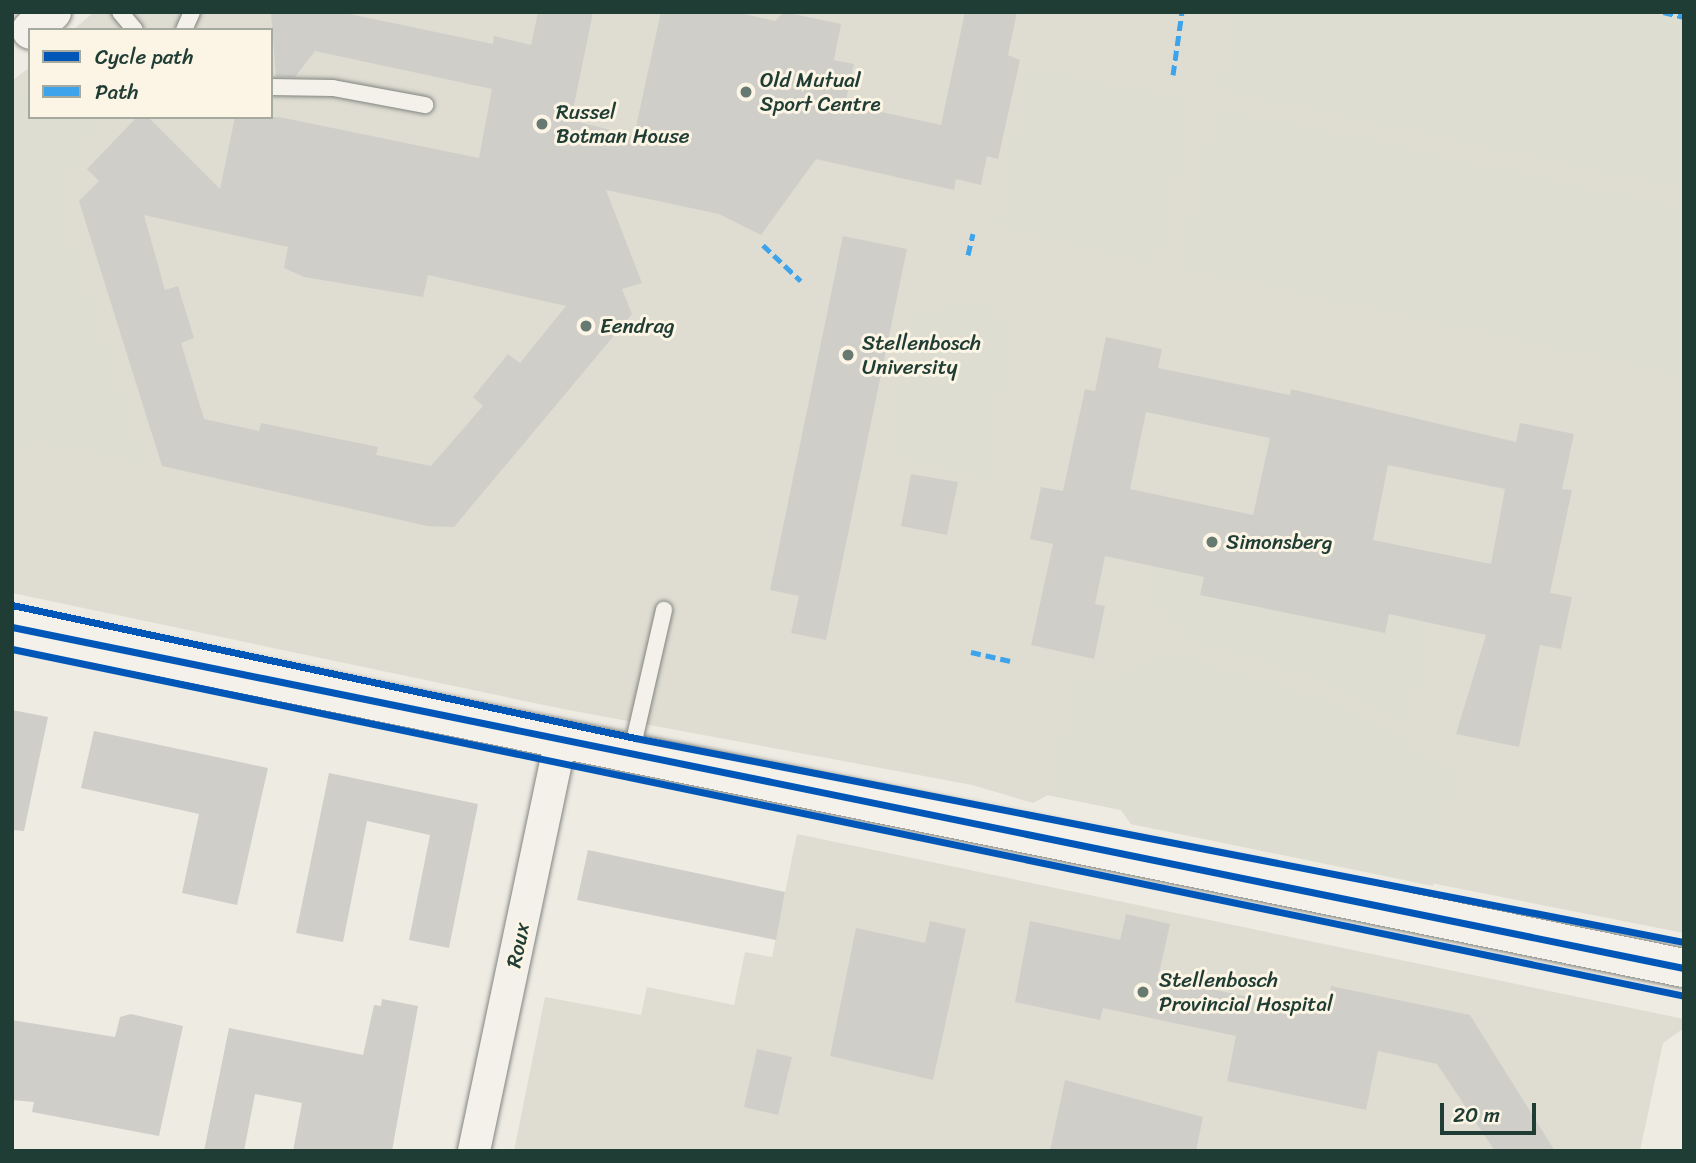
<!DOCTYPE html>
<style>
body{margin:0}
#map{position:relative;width:1696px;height:1163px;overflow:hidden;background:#eeebe3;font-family:Sriracha,sans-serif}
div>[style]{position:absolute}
.built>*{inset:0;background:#dfddd2}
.green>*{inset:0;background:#deddd1}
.building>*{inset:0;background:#cfcec9}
.roads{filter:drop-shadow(0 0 2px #828681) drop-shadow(0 0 2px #828681)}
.lane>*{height:16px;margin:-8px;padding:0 8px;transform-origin:8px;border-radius:8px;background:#f4f1eb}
.street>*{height:32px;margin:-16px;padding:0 16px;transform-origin:16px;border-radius:16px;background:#f4f1eb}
.secondary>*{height:38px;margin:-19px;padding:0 19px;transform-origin:19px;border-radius:19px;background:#f4f1eb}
.quiet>*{height:5px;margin-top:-2.5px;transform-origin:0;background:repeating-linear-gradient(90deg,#3da4eb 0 10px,transparent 0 15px)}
.cycleway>*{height:7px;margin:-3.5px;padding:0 3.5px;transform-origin:3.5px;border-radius:3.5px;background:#0057b8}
.dots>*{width:19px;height:19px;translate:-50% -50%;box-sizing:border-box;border:4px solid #fcf5e5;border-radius:50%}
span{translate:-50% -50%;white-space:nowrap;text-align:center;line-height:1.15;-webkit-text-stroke:6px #fcf5e5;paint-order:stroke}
.poi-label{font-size:21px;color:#1f3d34}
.left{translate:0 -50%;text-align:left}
.street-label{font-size:21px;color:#1f3d34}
.frame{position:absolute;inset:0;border:14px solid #1f3d34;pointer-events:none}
.legend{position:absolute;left:28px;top:28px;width:245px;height:91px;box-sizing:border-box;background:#fcf5e5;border:2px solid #a4ab9e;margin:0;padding:9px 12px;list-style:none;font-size:21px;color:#1f3d34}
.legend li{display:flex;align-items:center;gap:14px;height:35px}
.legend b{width:35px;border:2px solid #a4ab9e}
.scale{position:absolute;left:1440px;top:1103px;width:96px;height:32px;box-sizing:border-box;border:4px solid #1f3d34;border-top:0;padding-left:9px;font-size:21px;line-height:24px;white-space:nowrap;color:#1f3d34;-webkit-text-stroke:5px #fcf5e5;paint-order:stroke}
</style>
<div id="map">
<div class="built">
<i style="clip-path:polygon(94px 12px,1684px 12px,1684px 933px,1131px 824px,1121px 810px,1048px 795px,1033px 803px,972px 785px,563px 709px,12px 593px,12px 81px,30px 67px,30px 117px,271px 117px,271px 30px,73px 30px)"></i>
<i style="clip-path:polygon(797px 834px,1684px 1019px,1684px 1028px,1663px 1043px,1640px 1151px,514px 1151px,545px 997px,641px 1015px,647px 987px,734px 1005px,745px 952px,772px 957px)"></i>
</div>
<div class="green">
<i style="clip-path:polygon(142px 12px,180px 12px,164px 28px)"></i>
<i style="clip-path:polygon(1235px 12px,1630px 12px,1684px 23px,1684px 190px,1217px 91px)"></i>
<i style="clip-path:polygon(1029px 65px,1194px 101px,1159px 265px,993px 228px)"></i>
<i style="clip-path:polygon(30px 88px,30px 117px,103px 120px,82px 142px,62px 213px,147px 466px,41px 443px,12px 460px,12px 102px)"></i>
<i style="clip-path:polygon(1212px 105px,1684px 207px,1684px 377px,1178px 268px)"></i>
<i style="clip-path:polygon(985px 296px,1010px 333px,991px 480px,913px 465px,915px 458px,887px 449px,913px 313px)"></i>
<i style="clip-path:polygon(1155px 566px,1204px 577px,1201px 595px,1384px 633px,1389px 614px,1431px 623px,1412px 718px,1403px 723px,1304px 677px,1185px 638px,1151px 606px)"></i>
<i style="clip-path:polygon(1172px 650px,1343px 705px,1457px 770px,1433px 886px,1131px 824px,1121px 810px,1047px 795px,1073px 679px,1115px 677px)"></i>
</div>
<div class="building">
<i style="clip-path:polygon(evenodd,271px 12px,340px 12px,493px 44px,494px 36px,531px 45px,538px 12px,593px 12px,571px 120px,634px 136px,661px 12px,736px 12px,775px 21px,784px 12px,841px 24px,834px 60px,854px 64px,845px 104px,941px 125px,965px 12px,1017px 12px,1008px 55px,1020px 60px,998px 159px,987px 156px,981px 185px,956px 179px,954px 190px,816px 159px,761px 235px,719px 214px,606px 190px,642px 283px,622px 289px,632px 314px,454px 527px,427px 526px,162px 466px,79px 201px,99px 181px,87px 169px,137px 117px,148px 117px,220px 189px,235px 117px,279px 117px,479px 158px,492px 89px,315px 51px,295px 77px,276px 77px,271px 12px,144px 215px,288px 247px,284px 268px,304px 277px,423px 297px,428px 275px,566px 306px,520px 363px,508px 354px,473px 397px,483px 406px,431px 466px,376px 455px,378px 447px,261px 423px,259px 431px,204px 419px,181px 343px,194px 338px,178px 286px,165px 290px,144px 215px)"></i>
<i style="clip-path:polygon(843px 236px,907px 249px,826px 640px,791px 633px,799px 596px,770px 590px)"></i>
<i style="clip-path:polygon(evenodd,1106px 337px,1162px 349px,1158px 368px,1290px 395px,1291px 389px,1516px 442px,1520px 423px,1574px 434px,1562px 489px,1572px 490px,1550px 593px,1572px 597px,1561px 649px,1540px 645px,1519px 747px,1456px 734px,1486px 635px,1389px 614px,1385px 633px,1200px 595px,1204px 577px,1105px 556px,1095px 604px,1105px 606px,1094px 659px,1031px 645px,1053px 544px,1030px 539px,1041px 487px,1063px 491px,1085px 389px,1095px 391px,1106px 337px,1146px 412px,1270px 438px,1253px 515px,1130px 489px,1146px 412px,1106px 337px,1388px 465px,1505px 489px,1491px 564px,1373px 540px,1388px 465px)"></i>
<i style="clip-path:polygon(911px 474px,958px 482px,947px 535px,901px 526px)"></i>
<i style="clip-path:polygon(12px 710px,48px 717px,24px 831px,12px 830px)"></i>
<i style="clip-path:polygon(94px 731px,268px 768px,237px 905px,182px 893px,199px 814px,81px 788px)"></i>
<i style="clip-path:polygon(329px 773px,478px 804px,449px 948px,409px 940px,430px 835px,367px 821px,343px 942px,296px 933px)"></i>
<i style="clip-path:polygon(588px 850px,785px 892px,776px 940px,577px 900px)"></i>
<i style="clip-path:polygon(1126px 914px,1170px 924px,1158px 978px,1326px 1013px,1331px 986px,1470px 1015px,1555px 1151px,1495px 1151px,1437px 1064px,1378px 1051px,1366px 1110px,1227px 1081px,1236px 1036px,1103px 1008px,1100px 1020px,1015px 1002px,1030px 921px,1120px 940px)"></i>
<i style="clip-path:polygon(930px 921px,966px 929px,933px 1080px,830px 1056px,856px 928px,925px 943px)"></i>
<i style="clip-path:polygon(382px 999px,418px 1006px,392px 1151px,293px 1151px,302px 1103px,255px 1094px,244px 1151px,204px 1151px,229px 1028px,363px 1055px,374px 1005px,381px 1006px)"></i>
<i style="clip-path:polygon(131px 1014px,183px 1026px,159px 1136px,32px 1112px,34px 1102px,12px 1100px,12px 1020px,115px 1037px,120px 1017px)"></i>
<i style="clip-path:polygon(757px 1049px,792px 1057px,778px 1115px,744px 1107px)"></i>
<i style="clip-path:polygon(1065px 1080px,1203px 1117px,1196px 1151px,1050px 1151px)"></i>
</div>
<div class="roads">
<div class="lane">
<i style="left:120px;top:12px;width:23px;rotate:50deg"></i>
<i style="left:184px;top:30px;width:20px;rotate:-66deg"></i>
<i style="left:271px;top:87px;width:62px;rotate:0.9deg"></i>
<i style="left:333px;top:88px;width:94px;rotate:10.5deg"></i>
<i style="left:631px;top:754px;width:148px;rotate:-77.1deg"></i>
</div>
<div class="street">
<i style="left:474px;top:1151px;width:421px;rotate:-78.1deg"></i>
</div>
<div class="secondary">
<i style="left:31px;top:30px;width:28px;rotate:-41deg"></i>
<i style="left:12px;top:627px;width:1706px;rotate:11.53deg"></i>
</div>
</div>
<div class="quiet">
<i style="left:1663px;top:12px;width:22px;rotate:13deg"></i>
<i style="left:1173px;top:75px;width:64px;rotate:-81.9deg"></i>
<i style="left:763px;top:245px;width:52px;rotate:43.5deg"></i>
<i style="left:968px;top:255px;width:22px;rotate:-77deg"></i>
<i style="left:971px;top:652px;width:45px;rotate:12.8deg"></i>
</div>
<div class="cycleway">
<i style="left:12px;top:605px;width:637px;rotate:12.05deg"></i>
<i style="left:635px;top:738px;width:1069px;rotate:11.01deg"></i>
<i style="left:12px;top:627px;width:1706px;rotate:11.53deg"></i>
<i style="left:12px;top:649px;width:1708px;rotate:11.72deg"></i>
</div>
<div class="dots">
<i style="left:746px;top:92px;background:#677a71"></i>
<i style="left:542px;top:124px;background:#677a71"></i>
<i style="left:586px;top:326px;background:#677a71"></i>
<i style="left:848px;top:355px;background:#677a71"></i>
<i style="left:1212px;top:542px;background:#677a71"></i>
<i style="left:1143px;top:992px;background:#677a71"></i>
</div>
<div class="poi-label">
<span class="left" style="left:760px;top:92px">Old Mutual<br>Sport Centre</span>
<span class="left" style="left:556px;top:124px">Russel<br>Botman House</span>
<span class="left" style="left:600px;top:326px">Eendrag</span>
<span class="left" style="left:862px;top:355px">Stellenbosch<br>University</span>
<span class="left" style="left:1226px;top:542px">Simonsberg</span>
<span class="left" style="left:1159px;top:992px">Stellenbosch<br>Provincial Hospital</span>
</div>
<div class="street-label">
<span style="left:518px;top:945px;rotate:-78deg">Roux</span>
</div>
<div class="frame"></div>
<ul class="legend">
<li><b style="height:9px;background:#0057b8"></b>Cycle path</li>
<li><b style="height:9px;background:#3da4eb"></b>Path</li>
</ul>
<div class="scale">20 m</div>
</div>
